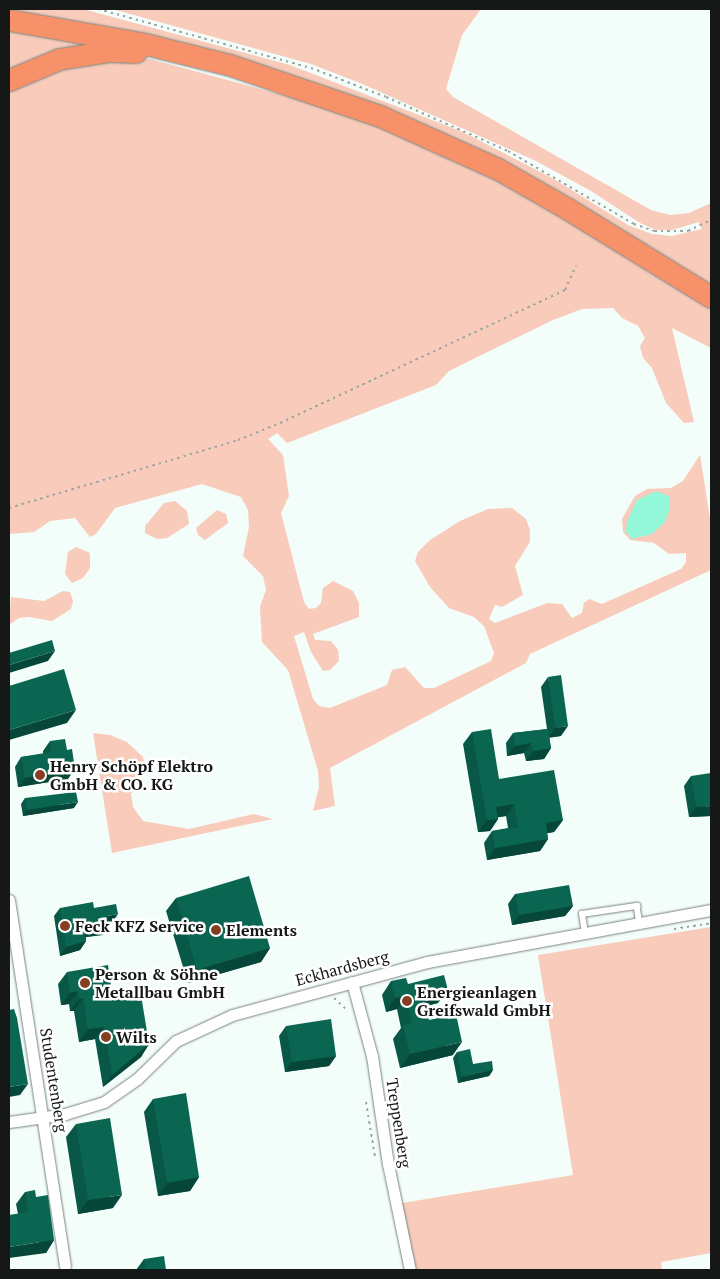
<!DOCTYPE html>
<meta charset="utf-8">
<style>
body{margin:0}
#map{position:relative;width:720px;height:1279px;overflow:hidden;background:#f3fdfa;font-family:"PT Serif",serif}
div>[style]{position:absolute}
.green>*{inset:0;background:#f8cbba}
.water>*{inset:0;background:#94f9db}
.path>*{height:2px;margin-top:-1px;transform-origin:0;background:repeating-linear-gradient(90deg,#9ea5a3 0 2.5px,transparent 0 6.5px)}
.roads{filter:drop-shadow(0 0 1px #7a827f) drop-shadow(0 0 1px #7a827f)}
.lane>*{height:5.5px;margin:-2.75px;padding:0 2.75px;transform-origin:2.75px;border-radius:2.75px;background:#fff}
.street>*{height:11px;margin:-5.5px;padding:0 5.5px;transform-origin:5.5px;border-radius:5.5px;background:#fff}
.highway>*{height:21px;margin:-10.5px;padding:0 10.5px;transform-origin:10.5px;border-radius:10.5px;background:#f6916a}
.wall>*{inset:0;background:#095746}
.shaded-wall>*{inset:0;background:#074739}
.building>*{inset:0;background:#0a6551}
.dots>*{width:14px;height:14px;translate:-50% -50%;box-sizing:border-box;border:2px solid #fff;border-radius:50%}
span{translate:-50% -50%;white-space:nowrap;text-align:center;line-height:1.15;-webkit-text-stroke:5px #fff;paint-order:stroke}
.poi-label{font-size:16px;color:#151817;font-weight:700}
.left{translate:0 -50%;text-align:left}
.street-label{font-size:16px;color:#151817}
.frame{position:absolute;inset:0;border:10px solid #151817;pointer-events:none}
</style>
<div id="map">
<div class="green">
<i style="clip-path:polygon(9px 9px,83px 9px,290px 65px,463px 132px,554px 179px,628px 225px,652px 234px,672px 236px,702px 229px,699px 222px,672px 230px,656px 230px,640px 223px,591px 191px,536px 161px,360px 83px,311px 64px,112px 9px,481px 9px,462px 35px,446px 89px,453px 97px,651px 210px,670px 215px,689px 213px,711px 203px,711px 290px,404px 119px,9px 14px)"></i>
<i style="clip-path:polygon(9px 27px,101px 41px,9px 74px)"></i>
<i style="clip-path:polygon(139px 56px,356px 115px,505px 182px,711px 305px,711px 348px,672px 328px,694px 422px,684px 423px,666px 403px,652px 368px,643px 358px,640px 346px,645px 338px,638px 326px,622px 318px,613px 308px,582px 309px,553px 320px,449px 371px,436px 385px,287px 443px,277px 433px,268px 439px,283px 455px,289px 496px,281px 513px,304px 602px,309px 609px,316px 608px,321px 603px,323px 588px,333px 581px,353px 591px,359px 603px,359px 617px,313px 634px,315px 640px,331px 641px,338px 650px,339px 661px,330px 670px,323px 671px,311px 652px,304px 632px,294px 636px,313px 699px,319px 706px,330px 708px,387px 685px,392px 670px,405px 667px,424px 688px,434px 688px,491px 661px,494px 653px,484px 626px,474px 617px,449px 608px,430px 587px,415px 561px,418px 552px,430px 540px,460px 521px,488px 509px,512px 508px,526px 519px,530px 530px,530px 542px,515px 566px,523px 595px,502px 607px,495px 605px,489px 619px,495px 623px,547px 603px,562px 604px,572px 618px,582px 613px,584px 603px,589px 599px,602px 604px,681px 569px,686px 562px,686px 553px,669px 554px,654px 543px,630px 540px,623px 532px,622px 519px,635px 496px,647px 489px,671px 488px,683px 481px,700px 455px,711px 525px,711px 570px,530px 654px,526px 663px,330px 768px,335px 806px,313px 811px,319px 787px,318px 771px,288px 670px,262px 642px,260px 607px,266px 590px,263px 576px,243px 556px,249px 527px,248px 510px,241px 497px,202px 484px,115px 508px,96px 534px,90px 537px,75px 518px,50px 521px,34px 532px,9px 534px,9px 85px,42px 68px)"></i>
<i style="clip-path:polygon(175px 501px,187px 511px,189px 524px,167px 538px,157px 539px,145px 533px,145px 526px,164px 503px)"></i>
<i style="clip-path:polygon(217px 510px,226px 514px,228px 523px,205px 540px,198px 535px,196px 528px)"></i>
<i style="clip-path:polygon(76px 547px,90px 553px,90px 568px,83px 578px,72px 583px,65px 574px,68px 552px)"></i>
<i style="clip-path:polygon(63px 591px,70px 592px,73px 601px,71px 609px,52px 621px,29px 617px,19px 618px,9px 625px,11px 597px,44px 601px)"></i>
<i style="clip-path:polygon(93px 733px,110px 735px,127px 742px,143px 757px,146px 770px,131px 794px,133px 807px,143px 821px,189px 829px,254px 814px,273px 819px,112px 853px)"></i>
<i style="clip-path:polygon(711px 927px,711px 1253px,661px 1262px,662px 1270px,416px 1270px,402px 1203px,573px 1175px,538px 955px)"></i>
</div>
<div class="water">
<i style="clip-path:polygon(656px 491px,669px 496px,670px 508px,665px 522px,652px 534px,632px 539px,626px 532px,627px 521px,637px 500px)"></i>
</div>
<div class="path">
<i style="left:98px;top:9px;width:221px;rotate:15.5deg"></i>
<i style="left:311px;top:68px;width:80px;rotate:21.1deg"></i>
<i style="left:386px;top:97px;width:133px;rotate:23.9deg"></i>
<i style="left:508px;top:151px;width:146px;rotate:30.1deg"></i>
<i style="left:634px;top:224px;width:21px;rotate:19deg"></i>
<i style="left:654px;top:231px;width:34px"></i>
<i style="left:688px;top:231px;width:25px;rotate:-26deg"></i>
<i style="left:9px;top:508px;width:239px;rotate:-16.5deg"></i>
<i style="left:238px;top:440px;width:45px;rotate:-22deg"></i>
<i style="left:280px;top:423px;width:315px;rotate:-25deg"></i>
<i style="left:565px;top:290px;width:27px;rotate:-66deg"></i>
<i style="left:674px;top:929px;width:37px;rotate:-9deg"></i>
<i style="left:334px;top:998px;width:18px;rotate:43deg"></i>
<i style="left:366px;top:1102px;width:56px;rotate:80.7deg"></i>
</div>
<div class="roads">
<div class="lane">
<i style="left:585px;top:933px;width:19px;rotate:-99deg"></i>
<i style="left:582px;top:914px;width:56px;rotate:-8.3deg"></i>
<i style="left:637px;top:906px;width:18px;rotate:81deg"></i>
</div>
<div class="street">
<i style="left:9px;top:900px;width:370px;rotate:81.3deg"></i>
<i style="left:352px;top:982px;width:77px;rotate:74.9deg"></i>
<i style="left:372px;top:1056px;width:109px;rotate:81.6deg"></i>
<i style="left:388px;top:1164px;width:108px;rotate:78.3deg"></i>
<i style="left:9px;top:1122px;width:57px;rotate:-8.1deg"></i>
<i style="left:65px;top:1114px;width:41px;rotate:-17.1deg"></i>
<i style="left:104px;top:1102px;width:40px;rotate:-34.9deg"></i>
<i style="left:137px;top:1079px;width:54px;rotate:-44.3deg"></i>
<i style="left:176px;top:1041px;width:62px;rotate:-24.9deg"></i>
<i style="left:232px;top:1015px;width:202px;rotate:-15.2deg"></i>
<i style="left:427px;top:962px;width:289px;rotate:-10.4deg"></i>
</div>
<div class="highway">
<i style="left:9px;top:20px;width:134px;rotate:9.9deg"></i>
<i style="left:141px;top:43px;width:92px;rotate:13.9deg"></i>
<i style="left:230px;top:65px;width:158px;rotate:18.8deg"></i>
<i style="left:380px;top:116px;width:129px;rotate:24.2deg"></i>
<i style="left:498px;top:169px;width:81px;rotate:29.7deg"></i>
<i style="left:568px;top:209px;width:168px;rotate:31.6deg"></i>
<i style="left:9px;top:80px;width:54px;rotate:-22.8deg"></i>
<i style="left:59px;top:59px;width:51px;rotate:-9.1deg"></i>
<i style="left:109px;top:51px;width:27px;rotate:2deg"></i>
</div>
</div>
<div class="wall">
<i style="clip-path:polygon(548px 677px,561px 736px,549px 737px,551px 748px,544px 759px,526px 761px,524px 753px,507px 756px,506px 743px,513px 733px,547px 729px,541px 687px)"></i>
<i style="clip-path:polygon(472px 732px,499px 779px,563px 820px,554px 832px,547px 833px,548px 839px,540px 851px,487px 860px,484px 843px,492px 831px,508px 828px,506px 816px,498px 817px,498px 819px,490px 831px,478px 832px,463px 744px)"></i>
<i style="clip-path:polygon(50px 741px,68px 779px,18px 787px,15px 767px,21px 757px,43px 754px,43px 751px)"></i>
<i style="clip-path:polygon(691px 776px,711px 816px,689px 817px,684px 786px)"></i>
<i style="clip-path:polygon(25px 798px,74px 808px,23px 816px,21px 804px)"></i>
<i style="clip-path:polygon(515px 894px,573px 906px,565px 916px,512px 925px,508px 904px)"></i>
<i style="clip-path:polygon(176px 898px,270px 948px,261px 962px,188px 983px,166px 911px)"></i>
<i style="clip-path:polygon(60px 908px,94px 908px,112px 923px,108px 924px,102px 935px,86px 937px,86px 941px,80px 950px,60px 956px,54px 916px)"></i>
<i style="clip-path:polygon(67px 972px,113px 999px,149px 1044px,141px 1057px,103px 1087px,95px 1039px,79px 1042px,74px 1011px,70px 1011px,69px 1004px,61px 1005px,58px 984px)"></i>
<i style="clip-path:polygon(391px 981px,408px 984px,438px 1003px,426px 1006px,429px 1020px,453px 1055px,400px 1068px,393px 1039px,401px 1028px,397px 1009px,386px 1012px,382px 995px)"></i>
<i style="clip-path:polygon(286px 1026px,336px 1056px,329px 1066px,285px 1072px,279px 1036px)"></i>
<i style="clip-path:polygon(457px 1052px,473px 1064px,493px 1070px,489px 1076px,458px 1083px,453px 1058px)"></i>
<i style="clip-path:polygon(153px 1099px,199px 1177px,190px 1191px,158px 1196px,144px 1112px)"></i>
<i style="clip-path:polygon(76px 1124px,113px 1208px,78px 1214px,66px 1137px)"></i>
<i style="clip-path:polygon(25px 1192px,36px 1197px,54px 1240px,46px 1253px,18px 1214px,16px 1204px)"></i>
<i style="clip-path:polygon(144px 1259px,166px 1270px,136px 1270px)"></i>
</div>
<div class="shaded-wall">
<i style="clip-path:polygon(55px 651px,48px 661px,9px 673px,9px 665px)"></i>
<i style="clip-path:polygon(76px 710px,67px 723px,9px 740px,9px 730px)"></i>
<i style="clip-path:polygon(568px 726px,561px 736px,548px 738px,555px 728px)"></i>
<i style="clip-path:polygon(531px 743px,524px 753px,507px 756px,515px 746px)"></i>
<i style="clip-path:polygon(551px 748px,544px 759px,526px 761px,533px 751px)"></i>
<i style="clip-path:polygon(75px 769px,68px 779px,18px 787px,25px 778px)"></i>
<i style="clip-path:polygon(78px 802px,74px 808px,23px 816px,27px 810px)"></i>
<i style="clip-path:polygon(514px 804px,506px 816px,488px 819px,496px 807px)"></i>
<i style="clip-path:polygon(711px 806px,711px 816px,689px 817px,696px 807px)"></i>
<i style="clip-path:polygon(498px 819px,490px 831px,478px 832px,487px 820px)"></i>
<i style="clip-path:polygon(563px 820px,554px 832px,537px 835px,546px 823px)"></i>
<i style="clip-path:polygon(548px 839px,540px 851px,487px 860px,495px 848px)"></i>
<i style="clip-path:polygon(573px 906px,565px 916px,512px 925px,519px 915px)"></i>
<i style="clip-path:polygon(118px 914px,112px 923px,101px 925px,107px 916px)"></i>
<i style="clip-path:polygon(108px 926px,102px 935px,78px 938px,84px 930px)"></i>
<i style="clip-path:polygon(86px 941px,80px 950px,60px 956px,66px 947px)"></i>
<i style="clip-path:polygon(270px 948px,261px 962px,188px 983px,197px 970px)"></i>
<i style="clip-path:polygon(448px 990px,438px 1003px,414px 1009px,423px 996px)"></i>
<i style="clip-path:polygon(78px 991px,69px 1004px,61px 1005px,70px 993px)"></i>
<i style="clip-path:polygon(406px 996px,397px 1009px,386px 1012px,395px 998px)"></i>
<i style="clip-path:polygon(83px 998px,74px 1011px,70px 1011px,79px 999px)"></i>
<i style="clip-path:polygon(104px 1027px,95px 1039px,79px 1042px,88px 1029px)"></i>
<i style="clip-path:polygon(462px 1042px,453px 1055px,400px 1068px,410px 1054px)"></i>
<i style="clip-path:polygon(149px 1044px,141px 1057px,103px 1087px,112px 1075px)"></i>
<i style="clip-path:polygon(336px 1056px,329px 1066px,285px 1072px,292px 1062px)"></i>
<i style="clip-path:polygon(493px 1070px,489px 1076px,458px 1083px,462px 1077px)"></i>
<i style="clip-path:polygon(28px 1084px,20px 1095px,9px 1097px,9px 1087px)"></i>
<i style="clip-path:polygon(199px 1177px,190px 1191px,158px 1196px,167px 1183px)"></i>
<i style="clip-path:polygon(122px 1195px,113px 1208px,78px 1214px,88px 1200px)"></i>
<i style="clip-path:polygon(54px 1240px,46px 1253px,9px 1258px,9px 1247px)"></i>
</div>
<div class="building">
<i style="clip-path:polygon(52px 640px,55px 651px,9px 665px,9px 653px)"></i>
<i style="clip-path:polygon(64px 669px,76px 710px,9px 730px,9px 686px)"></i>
<i style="clip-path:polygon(561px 675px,568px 726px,555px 728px,548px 677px)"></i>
<i style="clip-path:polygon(491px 729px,499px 779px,554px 770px,563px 820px,546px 823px,548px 839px,495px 848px,492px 831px,518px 827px,514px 804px,496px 807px,498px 819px,487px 820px,472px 732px)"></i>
<i style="clip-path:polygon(548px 729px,551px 748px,533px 751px,531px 743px,515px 746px,513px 733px)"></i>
<i style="clip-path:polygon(65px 739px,67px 750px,72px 749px,75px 769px,25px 778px,21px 757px,51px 752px,50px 741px)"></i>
<i style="clip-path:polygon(711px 773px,711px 806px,696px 807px,691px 776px)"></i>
<i style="clip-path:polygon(76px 792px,78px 802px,27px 810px,25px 798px)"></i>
<i style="clip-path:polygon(249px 876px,270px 948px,197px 970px,176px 898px)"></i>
<i style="clip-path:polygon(569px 885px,573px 906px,519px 915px,515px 894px)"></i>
<i style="clip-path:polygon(93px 902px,94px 908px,116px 904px,118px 914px,107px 916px,108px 926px,84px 930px,86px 941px,66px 947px,60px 908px)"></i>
<i style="clip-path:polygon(108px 965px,113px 999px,141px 995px,149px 1044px,112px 1075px,104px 1027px,88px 1029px,83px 998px,79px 999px,78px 991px,70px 993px,67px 972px)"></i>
<i style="clip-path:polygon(444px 975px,448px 990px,423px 996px,429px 1020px,456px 1014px,462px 1042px,410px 1054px,403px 1025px,412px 1023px,406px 996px,395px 998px,391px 981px,406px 978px,408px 984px)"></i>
<i style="clip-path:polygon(14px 1009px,17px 1018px,28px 1084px,9px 1087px,9px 1010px)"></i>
<i style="clip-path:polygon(331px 1019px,336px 1056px,292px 1062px,286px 1026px)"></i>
<i style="clip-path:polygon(470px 1049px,473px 1064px,492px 1061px,493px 1070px,462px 1077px,457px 1052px)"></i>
<i style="clip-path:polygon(186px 1093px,199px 1177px,167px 1183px,153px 1099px)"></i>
<i style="clip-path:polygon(110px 1118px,122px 1195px,88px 1200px,76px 1124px)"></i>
<i style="clip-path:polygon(35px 1190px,36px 1197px,48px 1195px,54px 1240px,9px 1247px,9px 1215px,28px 1212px,25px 1192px)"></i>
<i style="clip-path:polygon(164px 1256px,166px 1270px,146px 1270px,144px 1259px)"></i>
</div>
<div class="dots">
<i style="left:40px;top:775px;background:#863e21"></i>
<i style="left:65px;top:926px;background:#863e21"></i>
<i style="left:216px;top:930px;background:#863e21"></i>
<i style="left:85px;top:983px;background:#863e21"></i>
<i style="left:407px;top:1001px;background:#863e21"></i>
<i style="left:106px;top:1037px;background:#863e21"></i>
</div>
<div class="poi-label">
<span class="left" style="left:50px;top:775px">Henry Schöpf Elektro<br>GmbH &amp; CO. KG</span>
<span class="left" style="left:75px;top:926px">Feck KFZ Service</span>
<span class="left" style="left:226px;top:930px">Elements</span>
<span class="left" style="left:95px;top:983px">Person &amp; Söhne<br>Metallbau GmbH</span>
<span class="left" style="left:417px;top:1001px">Energieanlagen<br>Greifswald GmbH</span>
<span class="left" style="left:116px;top:1037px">Wilts</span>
</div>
<div class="street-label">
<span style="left:342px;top:968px;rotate:-15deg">Eckhardsberg</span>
<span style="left:54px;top:1080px;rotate:81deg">Studentenberg</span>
<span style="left:399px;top:1123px;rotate:81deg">Treppenberg</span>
</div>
<div class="frame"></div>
</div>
